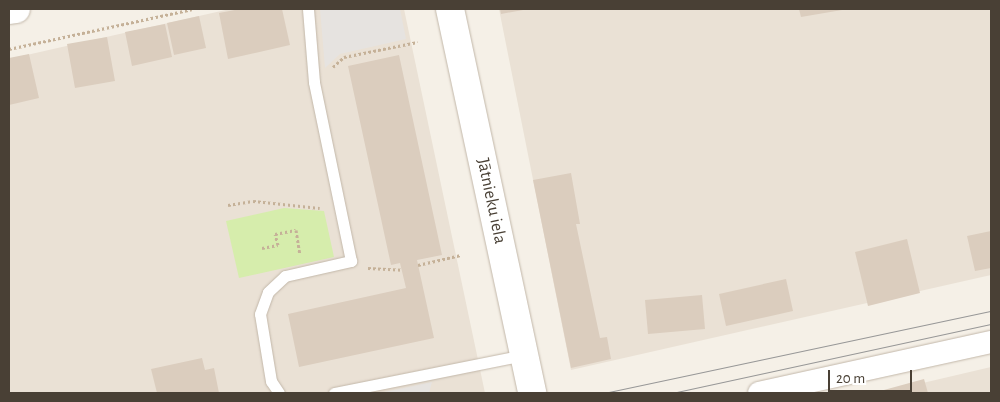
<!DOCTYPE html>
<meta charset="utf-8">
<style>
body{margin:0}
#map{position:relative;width:1000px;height:402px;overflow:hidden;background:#f5f0e7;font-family:"Alegreya Sans",sans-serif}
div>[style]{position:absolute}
.residential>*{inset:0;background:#eae1d5}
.green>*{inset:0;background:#d6edac}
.parking>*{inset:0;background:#e6e3e0}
.building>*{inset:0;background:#dbcdbe}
.path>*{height:3px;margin-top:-1.5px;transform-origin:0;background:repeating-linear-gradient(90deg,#c5b198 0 2.5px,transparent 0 5px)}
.roads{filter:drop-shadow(0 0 1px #c2b7a9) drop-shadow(0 0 1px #c2b7a9)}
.service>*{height:11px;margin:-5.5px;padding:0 5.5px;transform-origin:5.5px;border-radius:5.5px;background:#fff}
.minor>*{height:22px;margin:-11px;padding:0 11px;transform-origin:11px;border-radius:11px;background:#fff}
.tertiary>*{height:28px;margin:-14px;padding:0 14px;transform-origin:14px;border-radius:14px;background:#fff}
.tram>*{height:1px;margin:-0.5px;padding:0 0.5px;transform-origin:0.5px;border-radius:0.5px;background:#979797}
span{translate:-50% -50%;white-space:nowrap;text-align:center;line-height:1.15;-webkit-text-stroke:5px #fff;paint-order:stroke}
.street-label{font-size:18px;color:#494035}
.frame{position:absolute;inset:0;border:10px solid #494035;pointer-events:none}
.scale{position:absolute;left:828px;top:370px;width:84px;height:22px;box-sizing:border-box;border:2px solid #494035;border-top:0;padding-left:6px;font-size:15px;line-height:18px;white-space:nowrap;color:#494035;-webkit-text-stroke:4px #fff;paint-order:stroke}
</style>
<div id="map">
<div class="residential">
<i style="clip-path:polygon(230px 9px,404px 9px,485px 393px,9px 393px,9px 59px)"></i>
<i style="clip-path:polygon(499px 9px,991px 9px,991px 275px,571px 370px)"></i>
<i style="clip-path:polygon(991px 367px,991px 393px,880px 393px)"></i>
</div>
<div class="green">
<i style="clip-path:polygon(284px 208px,324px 211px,334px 257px,239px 278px,226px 221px)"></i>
</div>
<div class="parking">
<i style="clip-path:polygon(320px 9px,400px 9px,406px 39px,340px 54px,325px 68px)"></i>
<i style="clip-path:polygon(432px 382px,429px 393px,380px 393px)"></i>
</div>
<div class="building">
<i style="clip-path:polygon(240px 9px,282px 9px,290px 45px,228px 59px,219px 13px)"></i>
<i style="clip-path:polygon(500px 9px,523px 9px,523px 10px,501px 14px)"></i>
<i style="clip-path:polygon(799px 9px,842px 9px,842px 10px,801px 17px)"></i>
<i style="clip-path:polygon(199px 16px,206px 48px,174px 55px,167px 23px)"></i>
<i style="clip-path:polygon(165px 24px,172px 57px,132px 66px,125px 32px)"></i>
<i style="clip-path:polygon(107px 37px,115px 81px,75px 88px,67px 44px)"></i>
<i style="clip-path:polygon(29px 54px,39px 98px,9px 105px,9px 58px)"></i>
<i style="clip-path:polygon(399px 55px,442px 255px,417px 260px,434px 338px,299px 367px,288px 314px,406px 288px,400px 263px,391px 265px,348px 66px)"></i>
<i style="clip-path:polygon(571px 173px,580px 224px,576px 224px,600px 338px,607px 337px,611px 359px,571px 368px,533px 180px)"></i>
<i style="clip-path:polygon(991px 231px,991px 268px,975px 271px,967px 236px)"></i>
<i style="clip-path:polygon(907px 239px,920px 293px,868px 306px,855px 252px)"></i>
<i style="clip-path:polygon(786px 279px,793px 311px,726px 326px,719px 294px)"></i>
<i style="clip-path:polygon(702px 295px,705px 329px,648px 334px,645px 300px)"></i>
<i style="clip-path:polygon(202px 358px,205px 370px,214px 368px,219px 393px,157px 393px,151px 369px)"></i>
<i style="clip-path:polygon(924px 379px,928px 393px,873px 393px)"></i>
</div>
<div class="path">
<i style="left:9px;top:49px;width:187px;rotate:-12.3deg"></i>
<i style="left:333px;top:67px;width:15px;rotate:-42deg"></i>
<i style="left:344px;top:57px;width:75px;rotate:-11.6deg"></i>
<i style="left:228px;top:205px;width:25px;rotate:-9deg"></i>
<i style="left:253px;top:201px;width:67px;rotate:6deg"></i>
<i style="left:262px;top:248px;width:16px;rotate:-11deg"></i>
<i style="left:278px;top:245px;width:11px;rotate:-105deg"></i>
<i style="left:275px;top:234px;width:21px;rotate:-11deg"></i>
<i style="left:296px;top:230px;width:24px;rotate:81deg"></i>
<i style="left:418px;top:265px;width:44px;rotate:-13.1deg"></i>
<i style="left:368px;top:268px;width:34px;rotate:3deg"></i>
</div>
<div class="roads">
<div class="service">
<i style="left:279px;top:393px;width:14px;rotate:-124deg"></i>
<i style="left:271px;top:381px;width:68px;rotate:-99.3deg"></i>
<i style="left:260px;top:314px;width:23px;rotate:-70deg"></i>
<i style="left:268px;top:292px;width:23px;rotate:-43deg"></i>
<i style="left:285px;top:276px;width:68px;rotate:-12.8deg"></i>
<i style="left:351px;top:261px;width:183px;rotate:-101.7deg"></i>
<i style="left:314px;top:82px;width:73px;rotate:-94.7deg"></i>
<i style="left:334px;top:393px;width:194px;rotate:-11.3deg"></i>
</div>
<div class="minor">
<i style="left:759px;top:393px;width:238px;rotate:-12.4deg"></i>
</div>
<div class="tertiary">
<i style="left:450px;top:9px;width:393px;rotate:77.9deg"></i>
<i style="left:9px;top:10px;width:7px;rotate:-8deg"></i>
</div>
</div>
<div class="tram">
<i style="left:604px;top:393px;width:396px;rotate:-12deg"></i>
<i style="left:672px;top:393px;width:326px;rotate:-12.2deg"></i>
</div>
<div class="street-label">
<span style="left:491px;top:201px;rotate:78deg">Jātnieku iela</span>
</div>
<div class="frame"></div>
<div class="scale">20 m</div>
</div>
